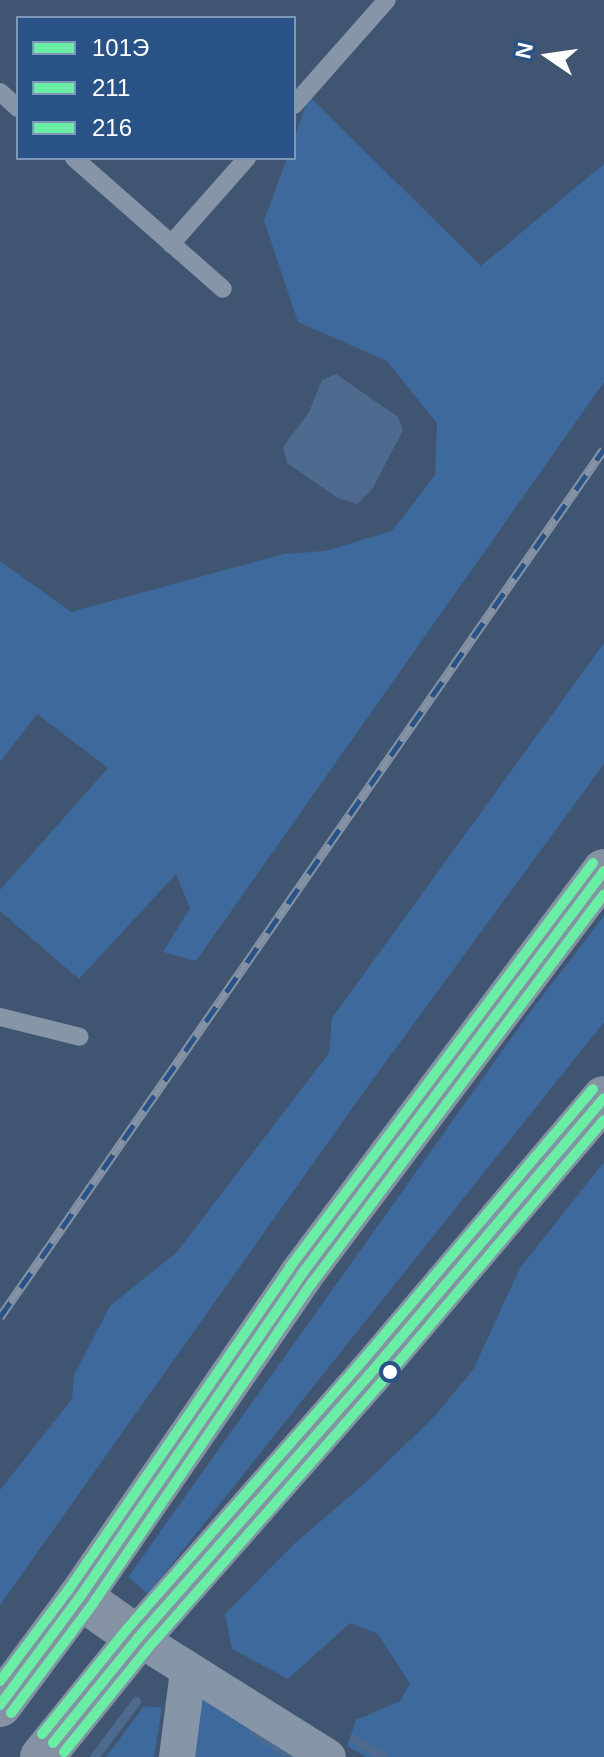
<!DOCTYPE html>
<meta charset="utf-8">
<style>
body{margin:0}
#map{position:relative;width:604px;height:1757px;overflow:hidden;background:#3f5571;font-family:Helvetica,sans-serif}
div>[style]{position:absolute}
.green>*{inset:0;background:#3e699c}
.water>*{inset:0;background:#4e6b8f}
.stream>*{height:9px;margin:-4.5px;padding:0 4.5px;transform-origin:4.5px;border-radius:4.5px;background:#4e6b8f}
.lane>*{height:18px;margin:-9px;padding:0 9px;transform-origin:9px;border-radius:9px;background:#8695a7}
.street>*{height:36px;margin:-18px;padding:0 18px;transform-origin:18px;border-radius:18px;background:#8695a7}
.primary>*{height:44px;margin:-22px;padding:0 22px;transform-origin:22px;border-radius:22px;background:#8592a4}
.rail>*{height:9px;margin-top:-4.5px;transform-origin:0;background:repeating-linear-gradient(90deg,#295287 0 18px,#8593a5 0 36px);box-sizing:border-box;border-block:2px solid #8593a5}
.bus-1>*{height:10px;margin:-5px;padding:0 5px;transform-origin:5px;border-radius:5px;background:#6aeea5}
.bus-2>*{height:10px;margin:-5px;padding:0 5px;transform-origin:5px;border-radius:5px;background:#6aeea5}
.bus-3>*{height:10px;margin:-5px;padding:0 5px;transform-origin:5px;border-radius:5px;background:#6aeea5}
.dots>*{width:22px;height:22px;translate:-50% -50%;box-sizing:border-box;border:4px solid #295287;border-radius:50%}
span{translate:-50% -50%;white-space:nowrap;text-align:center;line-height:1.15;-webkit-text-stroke:6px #295287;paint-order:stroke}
.legend{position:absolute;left:16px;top:16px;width:280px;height:144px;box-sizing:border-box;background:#295287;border:2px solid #7f97b7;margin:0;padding:10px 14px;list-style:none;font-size:24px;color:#fff}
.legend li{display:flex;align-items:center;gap:16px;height:40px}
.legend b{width:40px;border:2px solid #7f97b7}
.north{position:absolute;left:508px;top:16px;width:80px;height:80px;-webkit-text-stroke:6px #295287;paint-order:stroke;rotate:283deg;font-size:22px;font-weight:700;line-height:32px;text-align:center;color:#fff}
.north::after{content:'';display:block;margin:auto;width:28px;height:36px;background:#fff;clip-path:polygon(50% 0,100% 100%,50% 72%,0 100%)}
</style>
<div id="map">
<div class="green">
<i style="clip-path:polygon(309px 96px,481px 266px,604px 164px,604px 382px,196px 961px,163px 952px,190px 908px,176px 874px,79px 979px,0 911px,0 890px,108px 768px,37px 714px,0 762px,0 561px,71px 612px,284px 554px,325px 551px,392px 531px,435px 475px,437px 423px,387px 361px,298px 322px,264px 221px,287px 158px,294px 158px,294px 139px)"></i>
<i style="clip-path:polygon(604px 643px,604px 764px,363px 1093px,0 1605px,0 1490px,72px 1399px,74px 1375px,110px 1306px,177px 1252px,329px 1053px,332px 1018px)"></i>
<i style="clip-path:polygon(604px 916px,604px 1022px,148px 1594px,128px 1577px,527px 1016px)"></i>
<i style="clip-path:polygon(604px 1162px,604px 1757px,366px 1757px,347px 1746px,356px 1720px,400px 1701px,410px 1684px,378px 1634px,350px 1623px,288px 1679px,232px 1649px,225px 1614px,295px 1543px,363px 1485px,433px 1418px,473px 1370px,520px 1268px)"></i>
<i style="clip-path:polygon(197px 1690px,303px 1757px,191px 1757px)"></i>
<i style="clip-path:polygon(144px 1706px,162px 1708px,154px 1757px,106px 1757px)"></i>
</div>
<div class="water">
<i style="clip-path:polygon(336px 374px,398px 417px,403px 430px,373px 488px,357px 504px,338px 498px,287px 463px,283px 447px,309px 412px,322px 380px)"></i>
</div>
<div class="stream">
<i style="left:253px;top:1731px;width:49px;rotate:32.4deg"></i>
<i style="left:354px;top:1739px;width:34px;rotate:32deg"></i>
<i style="left:94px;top:1757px;width:70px;rotate:-53.1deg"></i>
</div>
<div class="lane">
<i style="left:0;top:92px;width:24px;rotate:42deg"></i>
<i style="left:294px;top:105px;width:140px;rotate:-48.5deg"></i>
<i style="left:74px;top:158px;width:198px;rotate:41.3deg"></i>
<i style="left:171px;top:244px;width:115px;rotate:-48.5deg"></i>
<i style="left:0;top:1017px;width:82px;rotate:14deg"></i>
</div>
<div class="street">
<i style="left:138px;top:1638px;width:224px;rotate:32.1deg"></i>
<i style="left:177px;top:1757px;width:87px;rotate:-82.7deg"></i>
</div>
<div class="primary">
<i style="left:80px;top:1597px;width:71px;rotate:35.3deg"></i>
<i style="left:0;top:1705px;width:134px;rotate:-53.5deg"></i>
<i style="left:80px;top:1597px;width:391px;rotate:-55.5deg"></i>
<i style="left:301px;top:1275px;width:505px;rotate:-53.13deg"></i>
<i style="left:42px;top:1757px;width:153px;rotate:-51.1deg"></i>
<i style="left:138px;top:1638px;width:350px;rotate:-48.7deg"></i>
<i style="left:369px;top:1375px;width:363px;rotate:-49.7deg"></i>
</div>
<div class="rail">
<i style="left:0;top:1317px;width:1057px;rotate:-55.17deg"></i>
</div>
<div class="bus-1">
<i style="left:0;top:1705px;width:134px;rotate:-53.5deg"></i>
<i style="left:80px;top:1597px;width:391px;rotate:-55.5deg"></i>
<i style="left:301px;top:1275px;width:505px;rotate:-53.13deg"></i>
<i style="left:53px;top:1743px;width:135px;rotate:-51deg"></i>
<i style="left:138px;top:1638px;width:350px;rotate:-48.7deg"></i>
<i style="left:369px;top:1375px;width:363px;rotate:-49.7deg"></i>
</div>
<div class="bus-2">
<i style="left:11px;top:1713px;width:135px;rotate:-53.1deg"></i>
<i style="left:92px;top:1605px;width:390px;rotate:-55.7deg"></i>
<i style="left:312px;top:1283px;width:486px;rotate:-53.1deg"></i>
<i style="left:64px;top:1752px;width:135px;rotate:-51deg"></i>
<i style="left:149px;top:1647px;width:350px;rotate:-48.7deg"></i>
<i style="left:380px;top:1384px;width:346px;rotate:-49.7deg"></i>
</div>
<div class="bus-3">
<i style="left:0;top:1681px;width:115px;rotate:-53.1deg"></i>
<i style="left:69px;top:1589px;width:391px;rotate:-55.5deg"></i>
<i style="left:290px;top:1267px;width:505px;rotate:-53.13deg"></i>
<i style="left:42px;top:1734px;width:135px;rotate:-51deg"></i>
<i style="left:127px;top:1629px;width:350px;rotate:-48.7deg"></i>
<i style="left:358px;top:1366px;width:363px;rotate:-49.7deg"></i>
</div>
<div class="dots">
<i style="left:390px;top:1372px;background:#fff"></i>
</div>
<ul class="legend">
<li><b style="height:10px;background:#6aeea5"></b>101Э</li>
<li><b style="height:10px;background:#6aeea5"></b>211</li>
<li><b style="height:10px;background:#6aeea5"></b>216</li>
</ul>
<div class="north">N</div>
</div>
